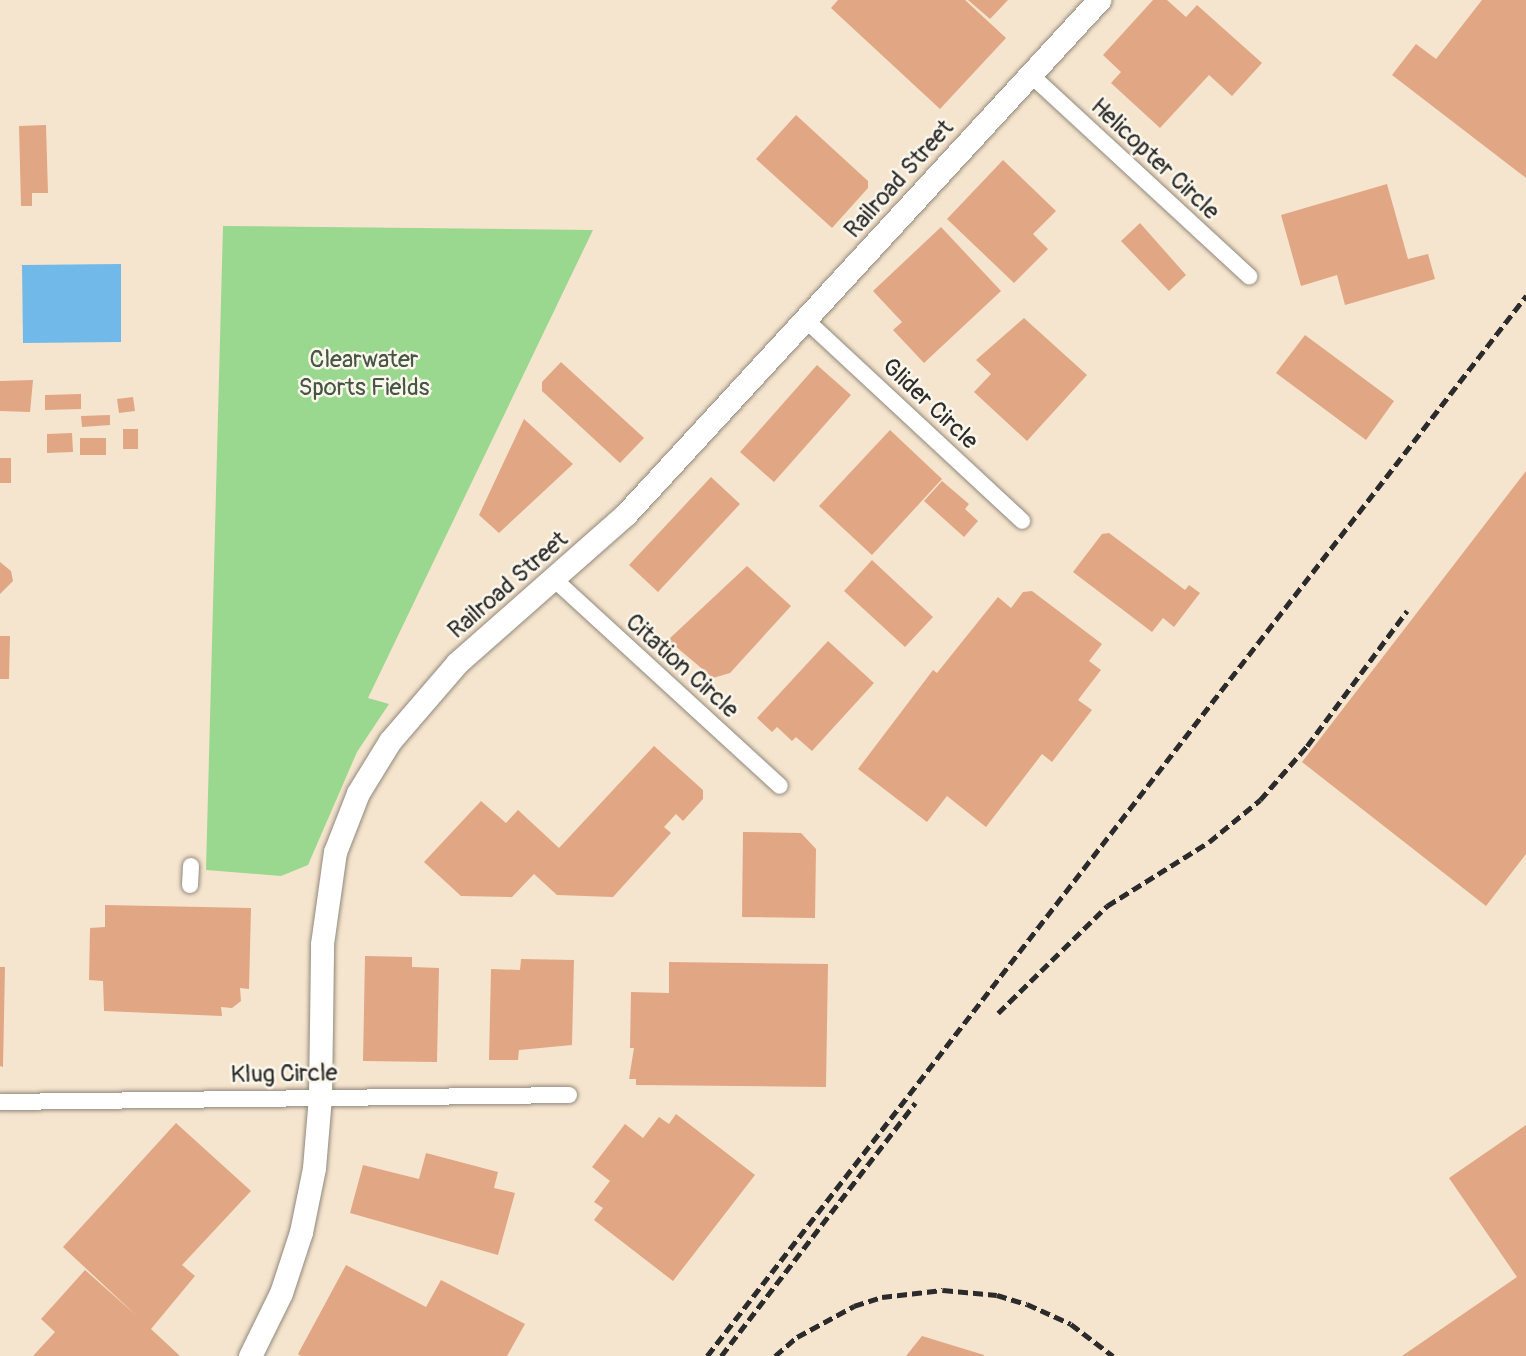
<!DOCTYPE html>
<style>
body{margin:0}
#map{position:relative;width:1526px;height:1356px;overflow:hidden;background:#f6e5ce;font-family:Pangolin,sans-serif}
div>[style]{position:absolute}
.green>*{inset:0;background:#99d88e}
.water>*{inset:0;background:#70b9e8}
.building>*{inset:0;background:#e1a683}
.roads{filter:drop-shadow(0 0 2px #90887c) drop-shadow(0 0 2px #90887c)}
.street>*{height:16px;margin:-8px;padding:0 8px;transform-origin:8px;border-radius:8px;background:#fff}
.secondary>*{height:23px;margin:-11.5px;padding:0 11.5px;transform-origin:11.5px;border-radius:11.5px;background:#fff}
.rail>*{height:4.5px;margin-top:-2.25px;transform-origin:0;background:repeating-linear-gradient(90deg,#2b2b2b 0 10px,transparent 0 15px)}
span{translate:-50% -50%;white-space:nowrap;text-align:center;line-height:1.15;-webkit-text-stroke:5px #fbf7ec;paint-order:stroke}
.street-label{font-size:24px;color:#2b2b2b}
.park-label{font-size:24px;color:#465644}
</style>
<div id="map">
<div class="green">
<i style="clip-path:polygon(223px 226px,593px 230px,368px 698px,389px 704px,357px 752px,308px 865px,281px 876px,206px 870px)"></i>
</div>
<div class="water">
<i style="clip-path:polygon(121px 264px,121px 342px,23px 343px,22px 265px)"></i>
</div>
<div class="building">
<i style="clip-path:polygon(838px 0,965px 0,1006px 38px,940px 109px,831px 8px)"></i>
<i style="clip-path:polygon(968px 0,1008px 0,990px 19px)"></i>
<i style="clip-path:polygon(1153px 0,1167px 0,1186px 17px,1197px 5px,1262px 63px,1232px 96px,1209px 75px,1160px 128px,1111px 83px,1121px 72px,1103px 55px)"></i>
<i style="clip-path:polygon(1482px 0,1526px 0,1526px 178px,1392px 75px,1416px 44px,1436px 59px)"></i>
<i style="clip-path:polygon(796px 115px,868px 181px,868px 188px,832px 228px,756px 159px)"></i>
<i style="clip-path:polygon(46px 125px,48px 193px,32px 193px,32px 206px,21px 206px,19px 126px)"></i>
<i style="clip-path:polygon(1003px 160px,1056px 211px,1033px 234px,1048px 249px,1014px 283px,947px 219px)"></i>
<i style="clip-path:polygon(1387px 184px,1408px 259px,1428px 254px,1435px 279px,1345px 305px,1337px 275px,1301px 286px,1281px 215px)"></i>
<i style="clip-path:polygon(1140px 223px,1186px 275px,1169px 291px,1121px 241px)"></i>
<i style="clip-path:polygon(941px 227px,1001px 291px,924px 363px,893px 330px,902px 322px,873px 291px)"></i>
<i style="clip-path:polygon(1024px 318px,1087px 375px,1027px 441px,974px 392px,991px 374px,976px 360px)"></i>
<i style="clip-path:polygon(1305px 335px,1394px 401px,1366px 440px,1276px 373px)"></i>
<i style="clip-path:polygon(561px 362px,644px 438px,620px 463px,542px 391px,542px 382px)"></i>
<i style="clip-path:polygon(817px 365px,851px 395px,774px 482px,740px 452px)"></i>
<i style="clip-path:polygon(33px 380px,30px 412px,0 411px,0 381px)"></i>
<i style="clip-path:polygon(81px 394px,81px 409px,45px 410px,45px 395px)"></i>
<i style="clip-path:polygon(133px 397px,135px 411px,119px 413px,117px 399px)"></i>
<i style="clip-path:polygon(110px 415px,110px 425px,82px 427px,81px 416px)"></i>
<i style="clip-path:polygon(524px 419px,573px 464px,499px 533px,479px 515px)"></i>
<i style="clip-path:polygon(123px 429px,138px 429px,138px 449px,123px 449px)"></i>
<i style="clip-path:polygon(890px 430px,942px 479px,872px 555px,819px 506px)"></i>
<i style="clip-path:polygon(72px 433px,73px 452px,47px 453px,47px 434px)"></i>
<i style="clip-path:polygon(80px 438px,106px 438px,106px 455px,80px 455px)"></i>
<i style="clip-path:polygon(0 458px,11px 458px,11px 483px,0 483px)"></i>
<i style="clip-path:polygon(1526px 471px,1526px 854px,1486px 906px,1302px 762px)"></i>
<i style="clip-path:polygon(711px 477px,740px 504px,658px 592px,629px 565px)"></i>
<i style="clip-path:polygon(942px 481px,969px 504px,965px 509px,978px 521px,964px 537px,924px 501px)"></i>
<i style="clip-path:polygon(1109px 533px,1185px 590px,1189px 585px,1200px 593px,1174px 627px,1163px 618px,1152px 632px,1073px 572px,1102px 534px)"></i>
<i style="clip-path:polygon(872px 560px,933px 617px,905px 647px,844px 591px)"></i>
<i style="clip-path:polygon(0 562px,11px 571px,13px 581px,0 594px)"></i>
<i style="clip-path:polygon(747px 566px,791px 606px,730px 673px,713px 678px,668px 640px)"></i>
<i style="clip-path:polygon(1032px 591px,1102px 644px,1089px 661px,1101px 670px,1078px 700px,1092px 710px,1052px 762px,1042px 754px,986px 827px,947px 796px,927px 822px,858px 769px,933px 670px,937px 673px,998px 597px,1011px 608px,1023px 592px)"></i>
<i style="clip-path:polygon(0 636px,10px 636px,9px 679px,0 679px)"></i>
<i style="clip-path:polygon(828px 641px,874px 683px,812px 751px,796px 737px,792px 741px,777px 727px,772px 732px,757px 718px)"></i>
<i style="clip-path:polygon(654px 746px,703px 790px,703px 799px,683px 821px,676px 814px,664px 827px,671px 833px,613px 897px,557px 895px,534px 874px,512px 897px,461px 896px,424px 862px,481px 801px,506px 823px,518px 810px,559px 848px)"></i>
<i style="clip-path:polygon(743px 832px,801px 833px,816px 849px,815px 918px,742px 917px)"></i>
<i style="clip-path:polygon(105px 905px,251px 908px,249px 989px,240px 988px,241px 1001px,232px 1008px,221px 1007px,222px 1016px,104px 1011px,103px 981px,89px 980px,90px 928px,105px 927px)"></i>
<i style="clip-path:polygon(365px 956px,412px 957px,412px 967px,439px 968px,437px 1062px,363px 1061px)"></i>
<i style="clip-path:polygon(521px 959px,574px 960px,572px 1045px,519px 1050px,518px 1060px,489px 1060px,491px 969px,520px 970px)"></i>
<i style="clip-path:polygon(669px 962px,828px 964px,826px 1087px,636px 1085px,636px 1079px,629px 1079px,634px 1048px,630px 1048px,631px 992px,669px 993px)"></i>
<i style="clip-path:polygon(0 967px,5px 967px,3px 1067px,0 1066px)"></i>
<i style="clip-path:polygon(676px 1114px,755px 1175px,673px 1281px,594px 1220px,603px 1208px,594px 1202px,610px 1181px,592px 1167px,625px 1124px,643px 1138px,659px 1117px,669px 1124px)"></i>
<i style="clip-path:polygon(176px 1123px,251px 1191px,182px 1265px,195px 1276px,151px 1329px,180px 1356px,33px 1356px,55px 1332px,41px 1319px,85px 1270px,138px 1317px,63px 1247px)"></i>
<i style="clip-path:polygon(1526px 1125px,1526px 1356px,1402px 1356px,1517px 1277px,1449px 1178px)"></i>
<i style="clip-path:polygon(426px 1153px,498px 1172px,494px 1188px,515px 1193px,498px 1255px,350px 1213px,363px 1165px,419px 1179px)"></i>
<i style="clip-path:polygon(346px 1265px,426px 1307px,441px 1280px,525px 1324px,507px 1356px,301px 1356px,298px 1354px)"></i>
<i style="clip-path:polygon(922px 1336px,984px 1355px,984px 1356px,906px 1356px)"></i>
</div>
<div class="roads">
<div class="street">
<i style="left:1031px;top:75px;width:297px;rotate:42.7deg"></i>
<i style="left:806px;top:320px;width:295px;rotate:42.9deg"></i>
<i style="left:554px;top:579px;width:306px;rotate:42.5deg"></i>
<i style="left:190px;top:885px;width:19px;rotate:-87deg"></i>
<i style="left:0;top:1102px;width:569px;rotate:-0.7deg"></i>
</div>
<div class="secondary">
<i style="left:250px;top:1356px;width:70px;rotate:-63.8deg"></i>
<i style="left:281px;top:1293px;width:64px;rotate:-71.8deg"></i>
<i style="left:301px;top:1232px;width:65px;rotate:-78.5deg"></i>
<i style="left:314px;top:1168px;width:72px;rotate:-85.2deg"></i>
<i style="left:320px;top:1096px;width:152px;rotate:-89.2deg"></i>
<i style="left:322px;top:944px;width:93px;rotate:-82deg"></i>
<i style="left:335px;top:852px;width:63px;rotate:-68.7deg"></i>
<i style="left:358px;top:793px;width:61px;rotate:-58.4deg"></i>
<i style="left:390px;top:741px;width:103px;rotate:-49.3deg"></i>
<i style="left:457px;top:663px;width:225px;rotate:-41.4deg"></i>
<i style="left:626px;top:514px;width:699px;rotate:-47.38deg"></i>
</div>
</div>
<div class="rail">
<i style="left:998px;top:1013px;width:153px;rotate:-44.5deg"></i>
<i style="left:1107px;top:906px;width:120px;rotate:-32.1deg"></i>
<i style="left:1209px;top:842px;width:66px;rotate:-39.5deg"></i>
<i style="left:1260px;top:800px;width:72px;rotate:-49deg"></i>
<i style="left:1307px;top:746px;width:168px;rotate:-53.5deg"></i>
<i style="left:707px;top:1356px;width:1340px;rotate:-52.31deg"></i>
<i style="left:721px;top:1356px;width:319px;rotate:-52.5deg"></i>
<i style="left:775px;top:1356px;width:29px;rotate:-41deg"></i>
<i style="left:797px;top:1337px;width:65px;rotate:-28.5deg"></i>
<i style="left:854px;top:1306px;width:29px;rotate:-18deg"></i>
<i style="left:882px;top:1297px;width:61px;rotate:-6.5deg"></i>
<i style="left:943px;top:1290px;width:54px;rotate:5.3deg"></i>
<i style="left:997px;top:1295px;width:31px;rotate:17deg"></i>
<i style="left:1027px;top:1304px;width:48px;rotate:24.4deg"></i>
<i style="left:1071px;top:1324px;width:53px;rotate:37.3deg"></i>
</div>
<div class="street-label">
<span style="left:1155px;top:159px;rotate:43deg">Helicopter Circle</span>
<span style="left:899px;top:179px;rotate:-48deg">Railroad Street</span>
<span style="left:930px;top:404px;rotate:43deg">Glider Circle</span>
<span style="left:508px;top:585px;rotate:-41deg">Railroad Street</span>
<span style="left:682px;top:666px;rotate:42deg">Citation Circle</span>
<span style="left:284px;top:1074px;rotate:-1deg">Klug Circle</span>
</div>
<div class="park-label">
<span style="left:364px;top:374px">Clearwater<br>Sports Fields</span>
</div>
</div>
